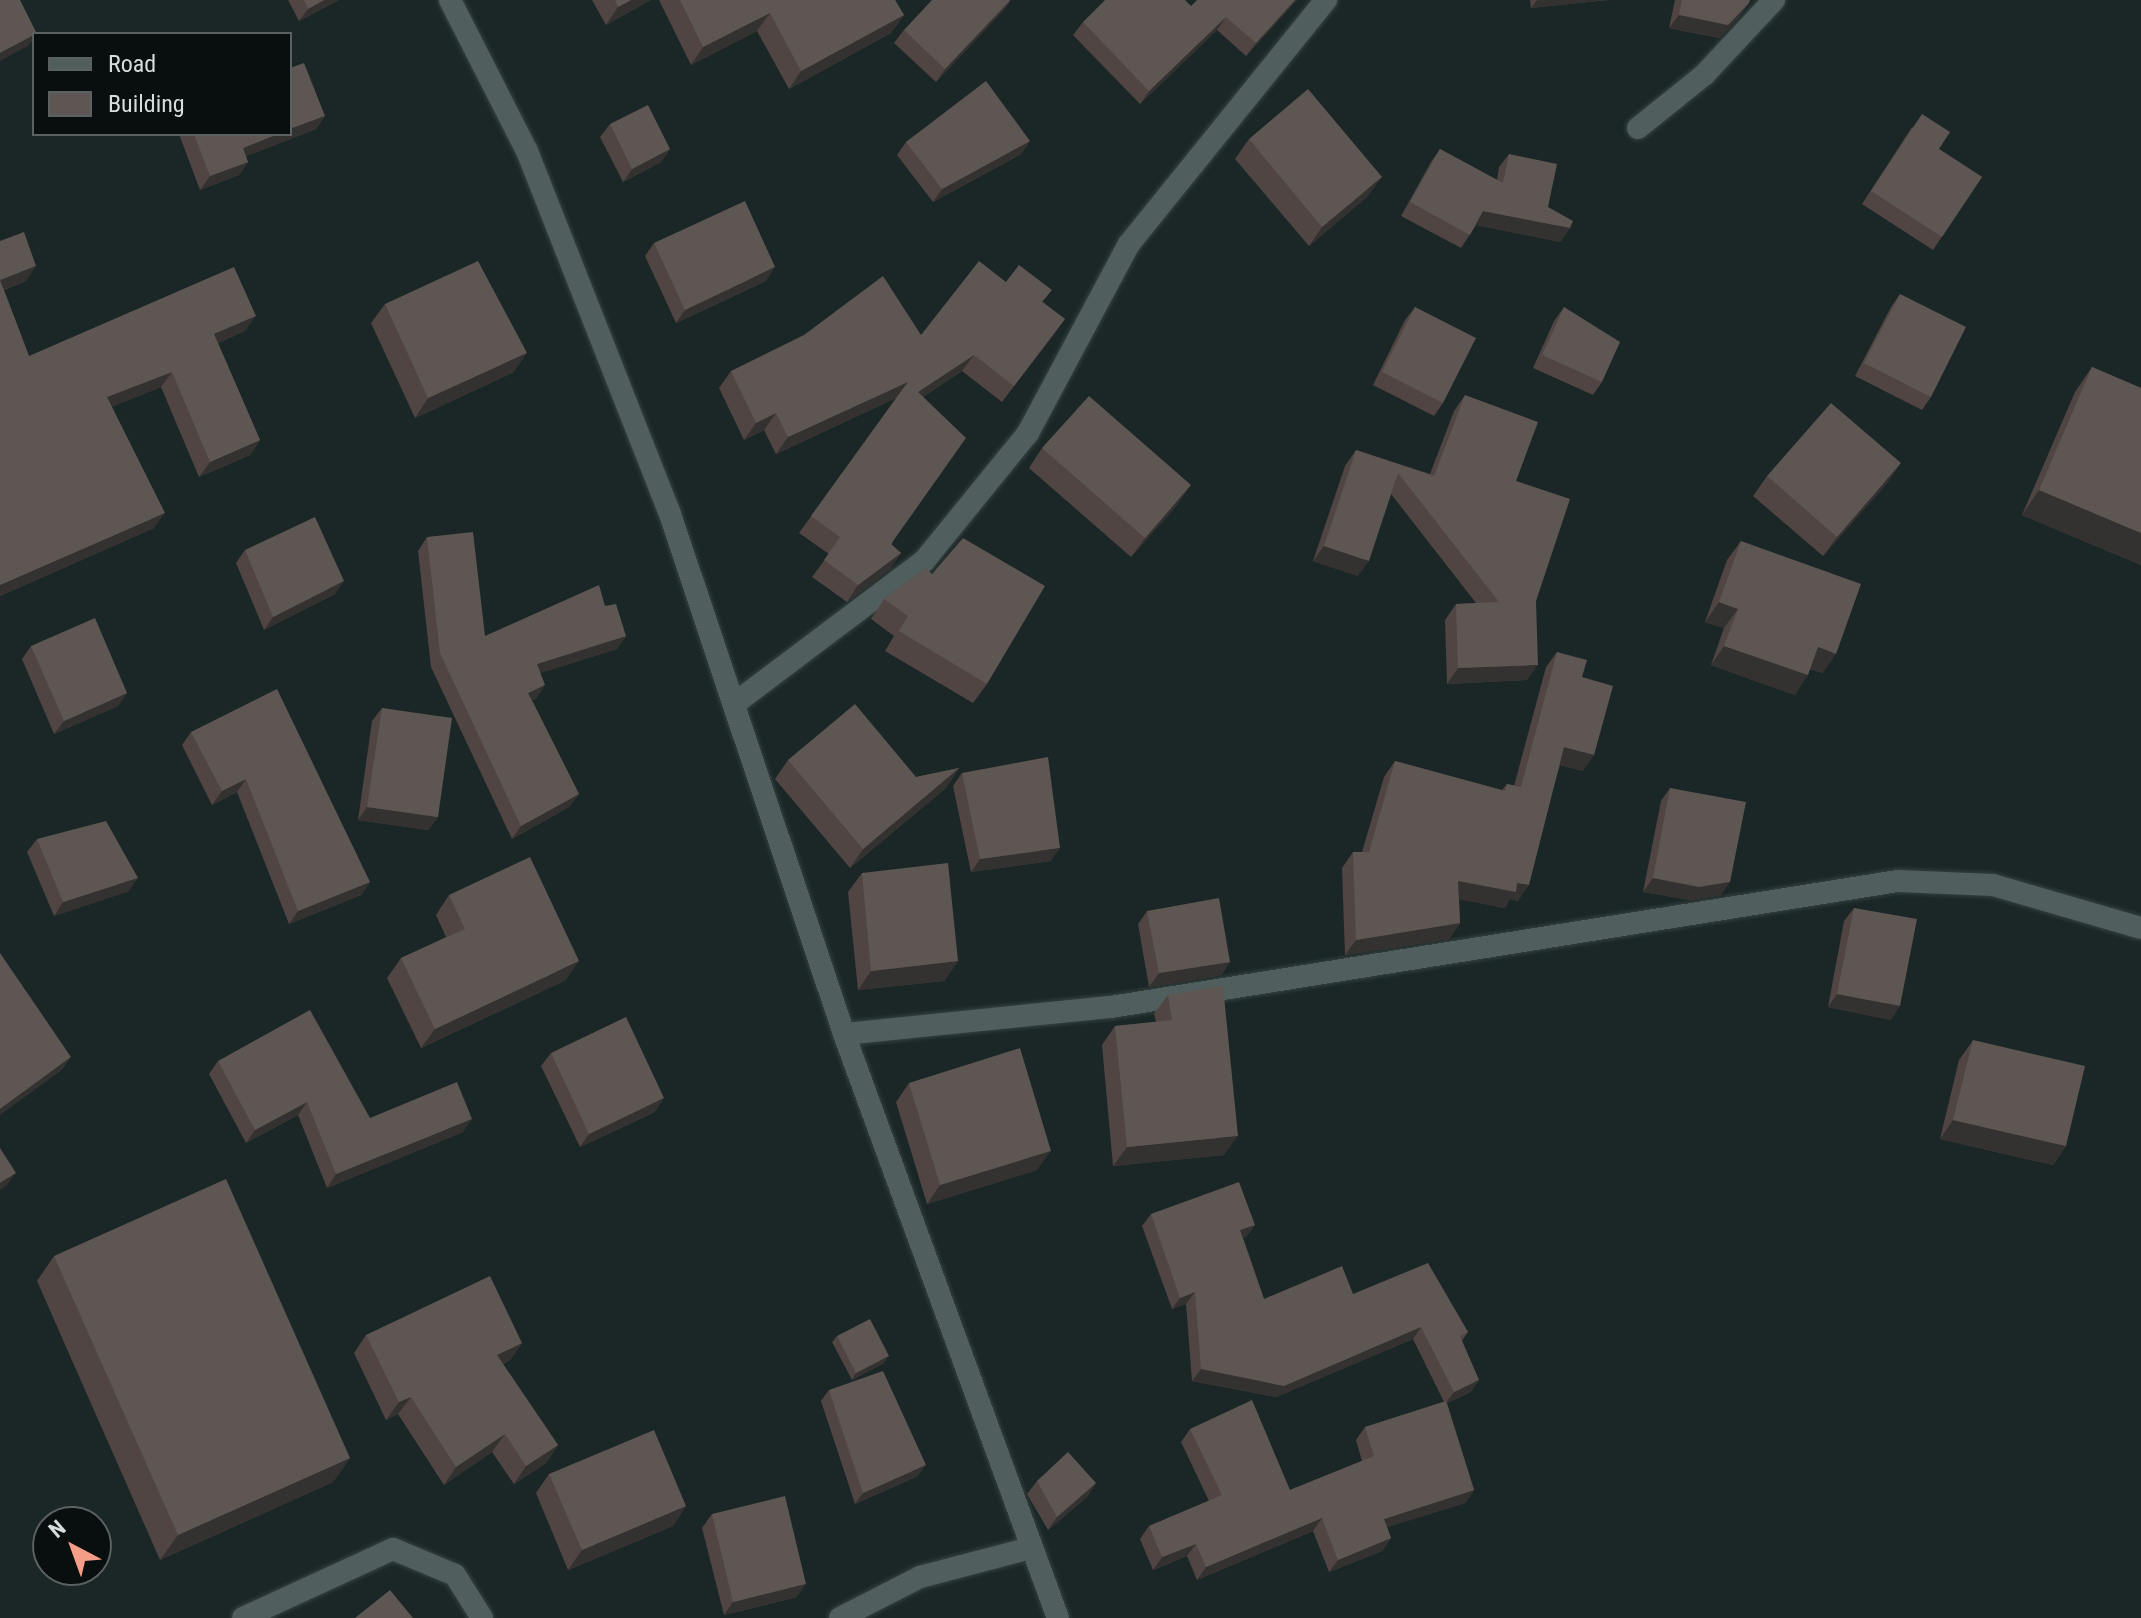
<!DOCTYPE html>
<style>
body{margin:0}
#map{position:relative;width:2141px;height:1618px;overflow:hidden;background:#1a2726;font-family:"Roboto Condensed",sans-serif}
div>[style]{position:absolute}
.roads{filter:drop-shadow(0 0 2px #374140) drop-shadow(0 0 2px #374140)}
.minor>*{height:22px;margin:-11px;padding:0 11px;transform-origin:11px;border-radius:11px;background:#505e5d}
.tertiary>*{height:22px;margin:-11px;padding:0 11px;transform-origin:11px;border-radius:11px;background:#505e5d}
.wall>*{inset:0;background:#504543}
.shaded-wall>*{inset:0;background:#343230}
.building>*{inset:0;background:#5e5653}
span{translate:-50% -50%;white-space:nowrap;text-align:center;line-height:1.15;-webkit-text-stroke:6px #090e0e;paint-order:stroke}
.legend{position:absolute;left:32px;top:32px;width:260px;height:104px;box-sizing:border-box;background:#090e0e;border:2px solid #5b6161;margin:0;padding:10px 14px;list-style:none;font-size:24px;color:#d6dedd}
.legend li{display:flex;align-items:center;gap:16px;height:40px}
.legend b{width:40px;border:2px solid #5b6161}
.north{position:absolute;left:32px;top:1506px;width:80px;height:80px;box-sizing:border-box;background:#090e0e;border:2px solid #5b6161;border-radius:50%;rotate:319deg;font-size:22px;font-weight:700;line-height:32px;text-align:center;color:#d6dedd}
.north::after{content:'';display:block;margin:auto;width:28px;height:36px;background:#f49e88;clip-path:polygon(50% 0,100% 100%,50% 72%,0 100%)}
</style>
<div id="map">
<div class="roads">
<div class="minor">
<i style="left:1638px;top:128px;width:85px;rotate:-38.8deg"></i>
<i style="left:1704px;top:75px;width:103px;rotate:-47deg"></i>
<i style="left:734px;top:704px;width:238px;rotate:-37deg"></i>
<i style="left:924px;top:561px;width:165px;rotate:-50.9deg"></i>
<i style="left:1028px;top:433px;width:214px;rotate:-61.9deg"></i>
<i style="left:1129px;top:244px;width:314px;rotate:-51.1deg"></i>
<i style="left:844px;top:1034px;width:268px;rotate:-5.8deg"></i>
<i style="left:1111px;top:1007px;width:797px;rotate:-9.1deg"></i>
<i style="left:1898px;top:881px;width:95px;rotate:2.4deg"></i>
<i style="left:1993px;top:885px;width:154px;rotate:16.2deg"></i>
<i style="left:243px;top:1618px;width:165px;rotate:-24.7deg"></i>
<i style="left:393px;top:1549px;width:67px;rotate:22.8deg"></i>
<i style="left:455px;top:1575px;width:51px;rotate:57.9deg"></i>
<i style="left:840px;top:1618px;width:90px;rotate:-27.1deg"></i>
<i style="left:920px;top:1577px;width:111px;rotate:-14.7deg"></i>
</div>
<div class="tertiary">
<i style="left:450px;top:0;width:169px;rotate:63deg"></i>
<i style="left:527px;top:151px;width:390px;rotate:68.5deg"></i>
<i style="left:670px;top:514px;width:548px;rotate:71.5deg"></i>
<i style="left:844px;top:1034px;width:622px;rotate:69.88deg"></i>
</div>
</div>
<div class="wall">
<i style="clip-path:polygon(288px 0,339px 0,299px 21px)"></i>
<i style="clip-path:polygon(592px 0,651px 0,606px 25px)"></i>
<i style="clip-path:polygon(659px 0,895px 0,904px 15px,891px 33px,789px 89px,757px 31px,691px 65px)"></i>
<i style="clip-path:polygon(1011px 0,1002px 12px,936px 82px,894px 43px,904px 30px)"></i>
<i style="clip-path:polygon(1297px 0,1246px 56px,1217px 30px,1140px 104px,1073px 35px,1083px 22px,1191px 6px)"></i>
<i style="clip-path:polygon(1530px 0,1608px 0,1531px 8px)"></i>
<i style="clip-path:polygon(1675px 0,1750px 0,1740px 16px,1719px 38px,1669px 28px)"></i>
<i style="clip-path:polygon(325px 116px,316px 129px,246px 156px,248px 162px,239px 175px,200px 190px,179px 134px,290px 134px)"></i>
<i style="clip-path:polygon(610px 124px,670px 149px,661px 162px,623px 182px,600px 137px)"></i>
<i style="clip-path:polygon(1912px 127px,1939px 149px,1982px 177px,1933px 250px,1862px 204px)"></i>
<i style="clip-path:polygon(1249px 139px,1368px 196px,1309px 246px,1235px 159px)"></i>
<i style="clip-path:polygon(1030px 141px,1021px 154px,933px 202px,897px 155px,906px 142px)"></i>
<i style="clip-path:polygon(1440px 149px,1497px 180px,1499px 167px,1509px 154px,1548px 207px,1561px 242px,1476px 225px,1461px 248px,1401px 216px,1431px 162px)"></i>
<i style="clip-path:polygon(0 241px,26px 281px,4px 290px,29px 356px,245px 331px,218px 343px,260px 440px,250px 455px,199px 477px,161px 387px,111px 407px,154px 528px,0 596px)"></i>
<i style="clip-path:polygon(654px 243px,766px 281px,676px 323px,645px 256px)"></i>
<i style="clip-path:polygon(1006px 282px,1043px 302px,1065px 319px,1002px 402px,962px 371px,923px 397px,892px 545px,901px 553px,890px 569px,847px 602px,812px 577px,829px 554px,799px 533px,896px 398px,776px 454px,764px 430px,744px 440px,719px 388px,731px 371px,921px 335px)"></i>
<i style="clip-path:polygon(1900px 294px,1931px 397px,1922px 410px,1855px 376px,1891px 307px)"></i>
<i style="clip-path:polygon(385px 304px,514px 372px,415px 418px,371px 323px)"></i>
<i style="clip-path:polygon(1415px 307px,1443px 403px,1434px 416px,1373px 385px,1405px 320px)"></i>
<i style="clip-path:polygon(1564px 307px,1602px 382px,1593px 395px,1533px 368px,1554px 321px)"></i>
<i style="clip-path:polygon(2092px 367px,2141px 388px,2141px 565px,2022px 515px,2075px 392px)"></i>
<i style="clip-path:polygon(1465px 395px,1516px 481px,1536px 601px,1527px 680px,1447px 684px,1445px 620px,1456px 604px,1476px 603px,1391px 494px,1358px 576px,1313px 561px,1345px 466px,1356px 450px,1430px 474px,1454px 411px)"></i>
<i style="clip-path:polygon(1042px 448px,1178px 504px,1131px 557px,1029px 468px)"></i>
<i style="clip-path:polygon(1767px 476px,1888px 482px,1823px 556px,1753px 496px)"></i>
<i style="clip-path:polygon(427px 537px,485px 636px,605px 606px,626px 636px,617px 649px,540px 673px,536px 699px,532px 700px,579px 794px,569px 807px,512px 839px,431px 667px,418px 551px)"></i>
<i style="clip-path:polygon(1741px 541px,1823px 673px,1810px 669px,1795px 695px,1711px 665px,1724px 628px,1705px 622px,1727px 560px)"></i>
<i style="clip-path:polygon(245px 550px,335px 594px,264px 630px,236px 563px)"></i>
<i style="clip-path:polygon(926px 568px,987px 684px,973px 703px,885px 651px,894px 636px,871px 619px,884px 599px)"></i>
<i style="clip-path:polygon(31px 646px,127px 693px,118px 706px,54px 734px,22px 659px)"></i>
<i style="clip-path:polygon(1557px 652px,1582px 677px,1583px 771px,1560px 765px,1518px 901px,1510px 899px,1505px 908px,1459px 899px,1460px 923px,1449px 939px,1345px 955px,1342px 868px,1353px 852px,1362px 852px,1384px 777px,1395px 761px,1502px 790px,1507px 784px,1514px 786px,1546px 667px)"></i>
<i style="clip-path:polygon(382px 708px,438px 817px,428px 830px,358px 820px,372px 721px)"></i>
<i style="clip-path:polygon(191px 732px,370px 882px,361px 895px,289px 924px,237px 792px,212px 805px,182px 745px)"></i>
<i style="clip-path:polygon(788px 760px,916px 777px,959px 768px,946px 788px,850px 868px,775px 779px)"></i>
<i style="clip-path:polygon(962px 773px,1051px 861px,971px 872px,953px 786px)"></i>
<i style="clip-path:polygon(1670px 788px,1721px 895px,1690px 900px,1643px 892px,1661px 801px)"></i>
<i style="clip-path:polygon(37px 839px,129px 891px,54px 916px,27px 852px)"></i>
<i style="clip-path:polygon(862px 873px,958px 961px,944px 981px,858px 990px,848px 892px)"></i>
<i style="clip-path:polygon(449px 895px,566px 980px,421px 1048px,387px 978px,401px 958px,446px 937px,436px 915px)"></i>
<i style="clip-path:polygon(1854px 908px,1891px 1020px,1828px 1007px,1844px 921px)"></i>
<i style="clip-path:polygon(1147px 911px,1230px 962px,1221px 975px,1149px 987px,1138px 924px)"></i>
<i style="clip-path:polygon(1168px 995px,1224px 1155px,1113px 1166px,1102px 1045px,1115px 1026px,1156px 1022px,1154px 1014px)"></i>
<i style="clip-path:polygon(1973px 1040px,2066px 1146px,2053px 1165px,1940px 1139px,1959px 1060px)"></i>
<i style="clip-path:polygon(551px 1053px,655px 1112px,580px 1147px,541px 1066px)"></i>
<i style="clip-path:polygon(218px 1061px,370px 1118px,463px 1132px,327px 1188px,298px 1115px,246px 1143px,209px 1074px)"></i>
<i style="clip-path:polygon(909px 1083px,1037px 1170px,927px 1204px,896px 1102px)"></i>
<i style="clip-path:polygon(1151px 1214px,1255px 1225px,1246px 1237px,1243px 1238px,1264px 1299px,1353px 1294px,1468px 1332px,1462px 1341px,1471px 1392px,1447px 1403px,1474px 1490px,1465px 1503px,1387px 1527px,1391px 1538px,1382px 1551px,1329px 1572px,1313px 1531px,1197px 1580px,1187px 1556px,1153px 1570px,1140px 1539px,1149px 1526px,1209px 1501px,1181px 1442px,1190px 1429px,1290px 1490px,1362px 1461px,1356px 1440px,1365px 1427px,1444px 1402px,1413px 1339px,1276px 1397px,1192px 1381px,1186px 1304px,1172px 1309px,1142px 1226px)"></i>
<i style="clip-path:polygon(54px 1256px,350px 1458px,333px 1482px,160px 1560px,37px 1281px)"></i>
<i style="clip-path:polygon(366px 1335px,522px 1343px,510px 1360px,503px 1364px,558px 1445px,546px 1463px,514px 1484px,492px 1452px,444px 1485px,398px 1414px,386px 1420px,354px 1353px)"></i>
<i style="clip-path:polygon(837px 1336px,884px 1363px,852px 1380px,832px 1342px)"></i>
<i style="clip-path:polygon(829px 1390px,918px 1476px,855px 1504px,821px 1401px)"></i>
<i style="clip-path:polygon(549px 1474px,686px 1506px,673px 1526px,568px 1570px,536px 1493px)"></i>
<i style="clip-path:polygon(1037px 1481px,1096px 1483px,1087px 1497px,1048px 1530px,1027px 1494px)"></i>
<i style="clip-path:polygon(712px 1514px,797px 1597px,724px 1615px,702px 1528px)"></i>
</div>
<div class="shaded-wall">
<i style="clip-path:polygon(324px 0,339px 0,299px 21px,308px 9px)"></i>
<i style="clip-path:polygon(631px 0,651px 0,606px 25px,618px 7px)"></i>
<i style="clip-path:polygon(1011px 0,1002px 12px,936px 82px,945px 69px)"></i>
<i style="clip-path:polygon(1295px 0,1297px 0,1246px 56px,1256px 43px)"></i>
<i style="clip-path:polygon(1537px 0,1608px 0,1531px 8px)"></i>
<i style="clip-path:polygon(1749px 3px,1740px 16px,1719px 38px,1669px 28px,1679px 15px)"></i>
<i style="clip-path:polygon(770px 13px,757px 31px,691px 65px,703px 47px)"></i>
<i style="clip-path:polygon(904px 15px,891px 33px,789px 89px,801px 71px)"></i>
<i style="clip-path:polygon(1226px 17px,1217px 30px,1140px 104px,1149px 91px)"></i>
<i style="clip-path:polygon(34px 35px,34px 38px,28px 46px,0 61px,0 53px)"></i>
<i style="clip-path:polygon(325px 116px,316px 129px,233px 161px,243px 148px,278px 134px,290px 134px,290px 129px)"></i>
<i style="clip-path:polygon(1030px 141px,1021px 154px,933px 202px,942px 189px)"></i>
<i style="clip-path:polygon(670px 149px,661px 162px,623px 182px,632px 169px)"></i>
<i style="clip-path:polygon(248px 162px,239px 175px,200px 190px,210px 176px)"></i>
<i style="clip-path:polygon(1382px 177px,1368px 196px,1309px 246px,1322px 227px)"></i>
<i style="clip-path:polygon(1483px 211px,1570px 228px,1561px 242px,1474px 225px)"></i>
<i style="clip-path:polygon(36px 266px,26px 281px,0 291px,0 280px)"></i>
<i style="clip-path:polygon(775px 267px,766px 281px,676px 323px,685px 310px)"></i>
<i style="clip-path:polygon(256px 316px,245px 331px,204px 349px,214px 334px)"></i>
<i style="clip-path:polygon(1065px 319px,1053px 336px,1002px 402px,1014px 386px)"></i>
<i style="clip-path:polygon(527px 353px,514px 372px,415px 418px,428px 398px)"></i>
<i style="clip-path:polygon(974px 355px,962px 371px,906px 408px,918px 392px)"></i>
<i style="clip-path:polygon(172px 372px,161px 387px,96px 413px,107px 397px)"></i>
<i style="clip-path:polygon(908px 382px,896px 398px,776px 454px,788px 437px)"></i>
<i style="clip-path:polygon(776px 413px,764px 430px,744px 440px,756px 423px)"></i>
<i style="clip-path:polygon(260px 440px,250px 455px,199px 477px,210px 462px)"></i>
<i style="clip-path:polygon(1901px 463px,1888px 482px,1823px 556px,1837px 537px)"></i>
<i style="clip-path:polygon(1191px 485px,1178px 504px,1131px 557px,1145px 538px)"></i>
<i style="clip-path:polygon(2039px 490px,2141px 533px,2141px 565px,2022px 515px)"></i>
<i style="clip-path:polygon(165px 513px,154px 528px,0 596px,0 585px)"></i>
<i style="clip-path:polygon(1324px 546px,1369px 561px,1358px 576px,1313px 561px)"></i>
<i style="clip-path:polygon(901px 553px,890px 569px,847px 602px,858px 585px)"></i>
<i style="clip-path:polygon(344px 581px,335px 594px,264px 630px,273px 617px)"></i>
<i style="clip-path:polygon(1719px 602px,1738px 609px,1724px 628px,1705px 622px)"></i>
<i style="clip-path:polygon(626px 636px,617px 649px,527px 677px,537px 664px)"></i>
<i style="clip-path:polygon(1724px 646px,1808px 675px,1795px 695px,1711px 665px)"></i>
<i style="clip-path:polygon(1818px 647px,1836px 654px,1823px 673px,1805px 667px)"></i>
<i style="clip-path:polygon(1538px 665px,1527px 680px,1447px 684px,1458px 668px)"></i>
<i style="clip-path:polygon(545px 685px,536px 699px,519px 706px,528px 693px)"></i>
<i style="clip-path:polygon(127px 693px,118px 706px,54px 734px,64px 721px)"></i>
<i style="clip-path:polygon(1564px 747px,1594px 755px,1583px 771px,1553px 763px)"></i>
<i style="clip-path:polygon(959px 768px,946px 788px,850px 868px,863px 849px)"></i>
<i style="clip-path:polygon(246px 779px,237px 792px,212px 805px,222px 791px)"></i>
<i style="clip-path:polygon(579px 794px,569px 807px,512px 839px,521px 826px)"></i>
<i style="clip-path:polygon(367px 807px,438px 817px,428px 830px,358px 820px)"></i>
<i style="clip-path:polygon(1060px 848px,1051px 861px,971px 872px,980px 859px)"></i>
<i style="clip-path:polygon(138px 878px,129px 891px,54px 916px,63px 902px)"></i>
<i style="clip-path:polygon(1653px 878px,1730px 882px,1721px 895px,1690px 900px,1643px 892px)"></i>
<i style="clip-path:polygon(1458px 881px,1517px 883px,1529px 885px,1518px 901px,1510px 899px,1505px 908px,1447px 897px)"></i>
<i style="clip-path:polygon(370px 882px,361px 895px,289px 924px,298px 911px)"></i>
<i style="clip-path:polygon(1460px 923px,1449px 939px,1345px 955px,1356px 940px)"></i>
<i style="clip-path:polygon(579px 961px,566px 980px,421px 1048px,435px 1029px)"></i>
<i style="clip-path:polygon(958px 961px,944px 981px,858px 990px,871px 971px)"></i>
<i style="clip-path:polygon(1230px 962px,1221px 975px,1149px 987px,1159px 973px)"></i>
<i style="clip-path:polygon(1837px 994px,1900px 1006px,1891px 1020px,1828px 1007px)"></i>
<i style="clip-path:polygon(71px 1057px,62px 1070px,0 1115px,0 1109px)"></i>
<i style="clip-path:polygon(664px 1098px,655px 1112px,580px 1147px,589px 1134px)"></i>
<i style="clip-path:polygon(307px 1102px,298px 1115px,246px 1143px,255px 1130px)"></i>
<i style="clip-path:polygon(472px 1119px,463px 1132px,327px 1188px,336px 1174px)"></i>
<i style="clip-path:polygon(1953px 1120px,2066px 1146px,2053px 1165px,1940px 1139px)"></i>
<i style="clip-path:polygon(1238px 1136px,1224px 1155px,1113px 1166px,1127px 1147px)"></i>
<i style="clip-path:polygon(1051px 1151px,1037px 1170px,927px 1204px,940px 1185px)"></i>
<i style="clip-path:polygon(16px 1173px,6px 1186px,0 1190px,0 1183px)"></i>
<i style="clip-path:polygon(1255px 1225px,1246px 1237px,1232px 1242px,1240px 1230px)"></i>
<i style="clip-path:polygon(1195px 1292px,1186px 1304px,1172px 1309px,1180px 1298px)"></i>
<i style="clip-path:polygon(1421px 1327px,1413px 1339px,1276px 1397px,1192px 1381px,1201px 1369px)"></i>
<i style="clip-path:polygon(522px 1343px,510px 1360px,485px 1372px,497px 1355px)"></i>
<i style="clip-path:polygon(889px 1356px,884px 1363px,852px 1380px,856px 1373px)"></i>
<i style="clip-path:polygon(1479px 1380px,1471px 1392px,1445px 1404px,1454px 1392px)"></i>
<i style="clip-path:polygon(411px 1397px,398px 1414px,386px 1420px,399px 1402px)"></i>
<i style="clip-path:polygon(505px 1434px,492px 1452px,444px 1485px,456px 1467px)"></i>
<i style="clip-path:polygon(558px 1445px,546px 1463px,514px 1484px,526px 1466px)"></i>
<i style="clip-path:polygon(350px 1458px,333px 1482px,160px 1560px,178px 1535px)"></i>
<i style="clip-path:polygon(926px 1465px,918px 1476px,855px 1504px,863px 1493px)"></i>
<i style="clip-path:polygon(1096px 1483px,1087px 1497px,1048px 1530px,1057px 1517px)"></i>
<i style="clip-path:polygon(1474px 1490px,1465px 1503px,1375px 1531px,1384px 1519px)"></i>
<i style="clip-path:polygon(686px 1506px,673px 1526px,568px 1570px,582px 1550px)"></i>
<i style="clip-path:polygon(1322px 1518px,1313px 1531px,1197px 1580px,1206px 1567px)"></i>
<i style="clip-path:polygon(1391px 1538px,1382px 1551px,1329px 1572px,1338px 1560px)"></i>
<i style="clip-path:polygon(1196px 1544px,1187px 1556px,1153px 1570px,1162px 1557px)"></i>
<i style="clip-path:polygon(806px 1584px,797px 1597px,724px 1615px,733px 1602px)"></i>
</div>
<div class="building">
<i style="clip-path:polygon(0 0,20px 0,37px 34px,34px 34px,34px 35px,0 53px)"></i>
<i style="clip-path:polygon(304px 0,324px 0,308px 9px)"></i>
<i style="clip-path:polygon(615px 0,631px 0,618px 7px)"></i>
<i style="clip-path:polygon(680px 0,895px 0,904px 15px,801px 71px,770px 13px,703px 47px)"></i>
<i style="clip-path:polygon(932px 0,1010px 0,945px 69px,904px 30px)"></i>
<i style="clip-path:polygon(1105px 0,1185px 0,1191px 6px,1197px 0,1295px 0,1256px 43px,1226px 17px,1149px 91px,1083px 22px)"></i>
<i style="clip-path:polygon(1682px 0,1750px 0,1749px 3px,1728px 25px,1679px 15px)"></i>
<i style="clip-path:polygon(304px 63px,325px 116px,290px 129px,290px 68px)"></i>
<i style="clip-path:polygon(986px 81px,1030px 141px,942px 189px,906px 142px)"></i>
<i style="clip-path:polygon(1308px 89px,1382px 177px,1322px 227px,1249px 139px)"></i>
<i style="clip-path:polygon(648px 105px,670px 149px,632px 169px,610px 124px)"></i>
<i style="clip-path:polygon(1922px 114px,1950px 132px,1939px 149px,1982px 177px,1942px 237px,1871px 191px)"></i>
<i style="clip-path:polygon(194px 134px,278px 134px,243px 148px,248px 162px,210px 176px)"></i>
<i style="clip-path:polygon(1440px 149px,1503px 183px,1509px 154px,1557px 164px,1548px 207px,1573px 221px,1570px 228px,1483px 211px,1470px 235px,1410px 202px)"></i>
<i style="clip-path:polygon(745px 201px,775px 267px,685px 310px,654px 243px)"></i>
<i style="clip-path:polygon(24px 232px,36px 266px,0 280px,0 241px)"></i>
<i style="clip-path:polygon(478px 261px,527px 353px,428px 398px,385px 304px)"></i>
<i style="clip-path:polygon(979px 261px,1006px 282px,1019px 265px,1052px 290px,1042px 302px,1065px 319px,1014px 386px,974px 355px,918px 392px,966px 438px,891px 544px,901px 553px,858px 585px,824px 560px,840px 537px,811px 516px,908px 382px,788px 437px,776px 413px,756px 423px,731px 371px,804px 335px,883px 276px,921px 335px)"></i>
<i style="clip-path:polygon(234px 267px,256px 316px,214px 334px,260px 440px,210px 462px,172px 372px,107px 397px,165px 513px,0 585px,0 280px,29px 356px)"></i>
<i style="clip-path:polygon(1900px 294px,1966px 327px,1931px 397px,1864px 363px)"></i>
<i style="clip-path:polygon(1415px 307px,1476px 338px,1443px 403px,1382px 372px)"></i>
<i style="clip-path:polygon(1564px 307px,1620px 342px,1602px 382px,1542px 355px)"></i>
<i style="clip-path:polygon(2092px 367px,2141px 388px,2141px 533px,2039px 490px)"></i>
<i style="clip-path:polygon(1465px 395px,1538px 422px,1516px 481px,1570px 499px,1536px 601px,1538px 665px,1458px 668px,1456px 604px,1499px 602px,1398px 473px,1369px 561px,1324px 546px,1356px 450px,1434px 476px)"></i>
<i style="clip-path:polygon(1089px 396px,1191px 485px,1145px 538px,1042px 448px)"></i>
<i style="clip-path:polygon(1831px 403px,1901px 463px,1837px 537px,1767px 476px)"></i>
<i style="clip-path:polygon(315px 517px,344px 581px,273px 617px,245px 550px)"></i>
<i style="clip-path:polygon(473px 532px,485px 636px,599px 585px,605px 606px,616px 604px,626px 636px,537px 664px,545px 685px,528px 693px,579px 794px,521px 826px,440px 653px,427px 537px)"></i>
<i style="clip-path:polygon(963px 538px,1045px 586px,987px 684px,899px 631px,908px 616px,884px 599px,926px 568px,932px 574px)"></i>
<i style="clip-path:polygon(1741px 541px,1861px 584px,1836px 654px,1818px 647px,1808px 675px,1724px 646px,1738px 609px,1719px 602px)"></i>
<i style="clip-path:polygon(95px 618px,127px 693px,64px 721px,31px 646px)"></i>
<i style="clip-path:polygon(1557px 652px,1587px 660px,1582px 677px,1613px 686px,1594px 755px,1564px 747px,1529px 885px,1517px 883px,1516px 892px,1458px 881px,1460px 923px,1356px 940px,1353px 852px,1369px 852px,1395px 761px,1505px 791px,1507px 784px,1521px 787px)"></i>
<i style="clip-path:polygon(277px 689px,370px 882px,298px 911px,246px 779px,222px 791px,191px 732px)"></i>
<i style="clip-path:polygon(855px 704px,916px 777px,959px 768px,863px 849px,788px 760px)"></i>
<i style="clip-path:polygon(382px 708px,452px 718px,438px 817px,367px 807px)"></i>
<i style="clip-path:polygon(1048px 757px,1060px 848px,980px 859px,962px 773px)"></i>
<i style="clip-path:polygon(1670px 788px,1746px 802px,1730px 882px,1699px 887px,1653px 878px)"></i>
<i style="clip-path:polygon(106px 821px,138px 878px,63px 902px,37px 839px)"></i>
<i style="clip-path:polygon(530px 857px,579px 961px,435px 1029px,401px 958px,465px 929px,449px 895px)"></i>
<i style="clip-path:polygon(948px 863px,958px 961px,871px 971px,862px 873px)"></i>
<i style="clip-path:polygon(1219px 898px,1230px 962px,1159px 973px,1147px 911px)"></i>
<i style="clip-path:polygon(1854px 908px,1917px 919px,1900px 1006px,1837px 994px)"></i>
<i style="clip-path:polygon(0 953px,71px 1057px,0 1109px)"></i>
<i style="clip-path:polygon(1223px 986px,1238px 1136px,1127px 1147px,1115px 1026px,1172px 1020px,1168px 995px)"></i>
<i style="clip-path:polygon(310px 1010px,370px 1118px,457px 1082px,472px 1119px,336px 1174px,307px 1102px,255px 1130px,218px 1061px)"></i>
<i style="clip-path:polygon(626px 1017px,664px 1098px,589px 1134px,551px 1053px)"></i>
<i style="clip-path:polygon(1973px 1040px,2085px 1066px,2066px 1146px,1953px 1120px)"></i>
<i style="clip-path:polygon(1020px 1048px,1051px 1151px,940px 1185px,909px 1083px)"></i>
<i style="clip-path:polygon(0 1148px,16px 1173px,0 1183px)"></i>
<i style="clip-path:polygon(226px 1179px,350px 1458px,178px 1535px,54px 1256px)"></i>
<i style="clip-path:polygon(1239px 1182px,1255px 1225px,1240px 1230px,1264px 1299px,1342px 1266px,1353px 1294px,1428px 1263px,1468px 1332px,1460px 1336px,1479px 1380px,1454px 1392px,1421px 1327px,1284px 1386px,1201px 1369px,1195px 1292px,1180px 1298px,1151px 1214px)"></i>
<i style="clip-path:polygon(490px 1276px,522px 1343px,497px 1355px,558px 1445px,526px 1466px,505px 1434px,456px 1467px,411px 1397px,399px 1402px,366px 1335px)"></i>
<i style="clip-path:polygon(870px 1319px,889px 1356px,856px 1373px,837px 1336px)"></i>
<i style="clip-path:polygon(883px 1371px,926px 1465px,863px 1493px,829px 1390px)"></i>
<i style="clip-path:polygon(1252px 1400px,1290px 1490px,1374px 1456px,1365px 1427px,1446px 1401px,1474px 1490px,1384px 1519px,1391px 1538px,1338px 1560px,1322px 1518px,1206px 1567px,1196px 1544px,1162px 1557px,1149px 1526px,1222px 1495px,1190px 1429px)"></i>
<i style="clip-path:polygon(654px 1430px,686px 1506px,582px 1550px,549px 1474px)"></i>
<i style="clip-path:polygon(1068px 1452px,1096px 1483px,1057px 1517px,1037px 1481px)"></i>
<i style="clip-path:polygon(785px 1496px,806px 1584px,733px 1602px,712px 1514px)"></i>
<i style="clip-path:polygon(390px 1590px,413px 1618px,355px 1618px)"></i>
</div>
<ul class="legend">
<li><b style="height:10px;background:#505e5d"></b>Road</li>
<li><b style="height:22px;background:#5e5653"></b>Building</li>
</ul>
<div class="north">N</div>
</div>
